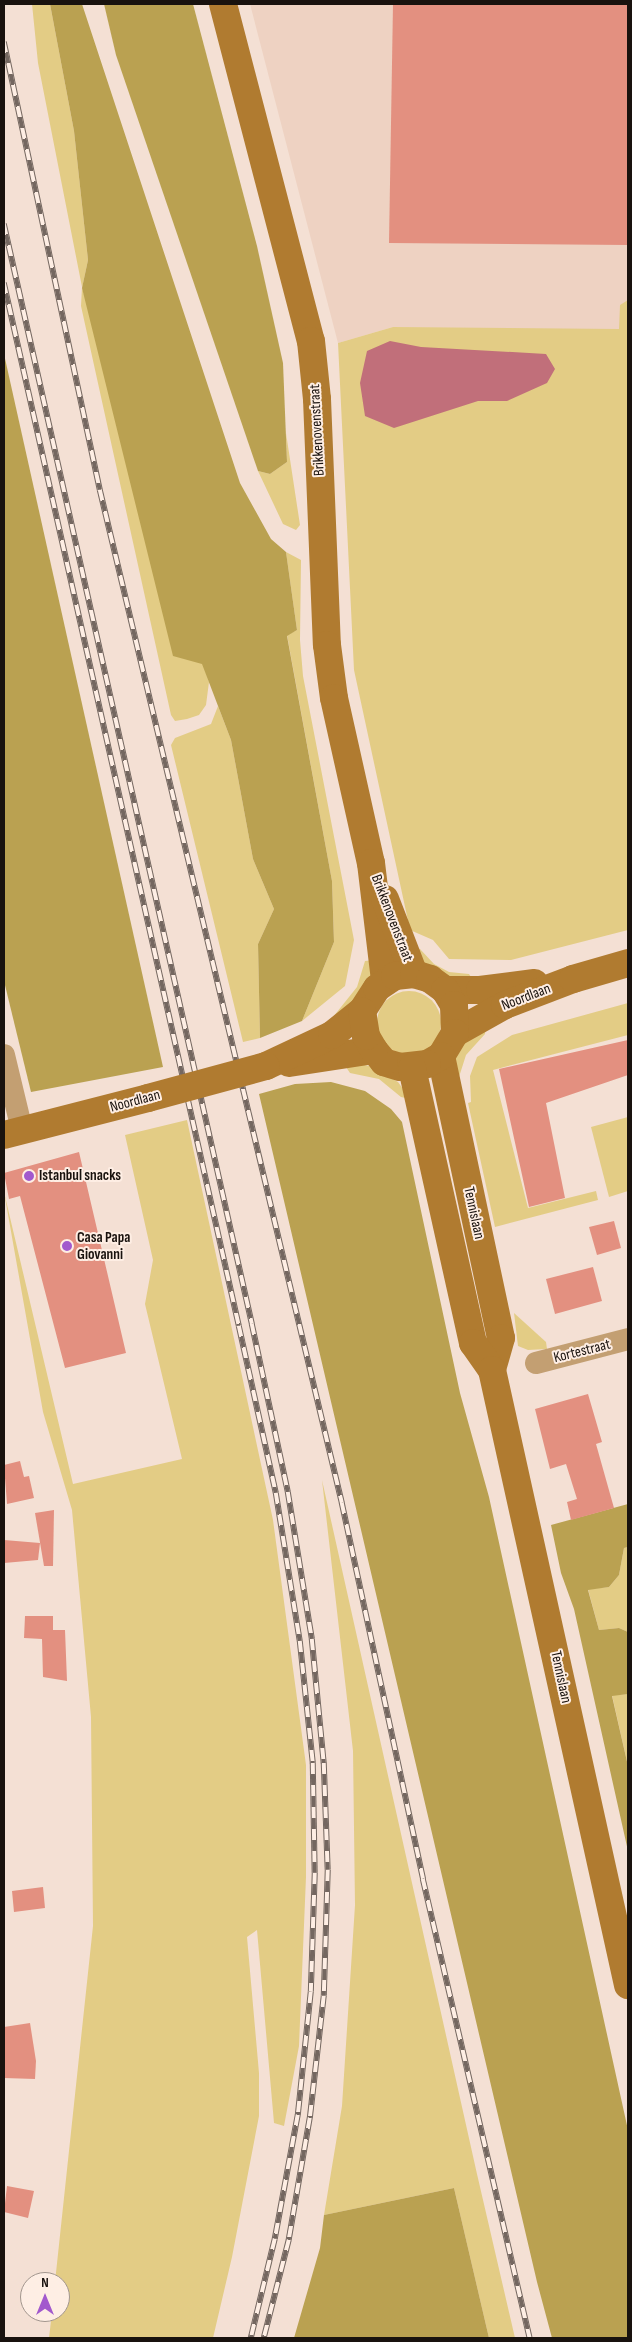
<!DOCTYPE html>
<style>
body{margin:0}
#map{position:relative;width:632px;height:2342px;overflow:hidden;background:#f4e0d4;font-family:"Sofia Sans Condensed",sans-serif}
div>[style]{position:absolute}
.built>*{inset:0;background:#eed2c2}
.green>*{inset:0;background:#e3cc85}
.round{border-radius:50%}
.forest>*{inset:0;background:#baa151}
.water>*{inset:0;background:#c16f7a}
.building>*{inset:0;background:#e39080}
.street>*{height:22px;margin:-11px;padding:0 11px;transform-origin:11px;border-radius:11px;background:#c39f72}
.secondary>*{height:28px;margin:-14px;padding:0 14px;transform-origin:14px;border-radius:14px;background:#b07b30}
.rail>*{height:5.5px;margin-top:-2.75px;transform-origin:0;background:repeating-linear-gradient(90deg,#feeee4 0 11px,#746760 0 22px);box-sizing:border-box;border-block:1px solid #746760}
.secondary-bridge>*{height:28px;margin:-14px;padding:0 14px;transform-origin:14px;border-radius:14px;background:#b07b30}
.dots>*{width:14px;height:14px;translate:-50% -50%;box-sizing:border-box;border:2px solid #feeee4;border-radius:50%}
span{translate:-50% -50%;white-space:nowrap;text-align:center;line-height:1.15;-webkit-text-stroke:4px #feeee4;paint-order:stroke}
.street-label{font-size:15px;color:#19120e}
.poi-label{font-size:15px;color:#19120e;font-weight:700}
.left{translate:0 -50%;text-align:left}
.frame{position:absolute;inset:0;border:5px solid #19120e;pointer-events:none}
.north{position:absolute;left:20px;top:2272px;width:50px;height:50px;box-sizing:border-box;background:#feeee4;border:1px solid #a2968e;border-radius:50%;rotate:0deg;font-size:14px;font-weight:700;line-height:20px;text-align:center;color:#19120e}
.north::after{content:'';display:block;margin:auto;width:18px;height:22px;background:#a259cd;clip-path:polygon(50% 0,100% 100%,50% 72%,0 100%)}
</style>
<div id="map">
<div class="built">
<i style="clip-path:polygon(250px 4px,628px 4px,628px 341px,393px 327px,338px 343px)"></i>
</div>
<div class="green">
<i style="clip-path:polygon(32px 4px,50px 4px,74px 131px,88px 260px,82px 288px,209px 682px,206px 705px,199px 715px,187px 719px,175px 721px,171px 715px,81px 306px,82px 287px,38px 63px)"></i>
<i style="clip-path:polygon(628px 300px,628px 930px,511px 960px,449px 959px,433px 940px,410px 930px,354px 670px,338px 343px,393px 327px,619px 329px,620px 305px)"></i>
<i style="clip-path:polygon(286px 433px,300px 525px,296px 530px,283px 524px,258px 471px,270px 474px,287px 462px)"></i>
<i style="clip-path:polygon(286px 552px,301px 560px,300px 640px,303px 676px,354px 940px,345px 986px,302px 1021px,334px 942px,332px 881px,287px 635px,297px 630px)"></i>
<i style="clip-path:polygon(218px 706px,231px 740px,253px 859px,274px 909px,258px 944px,260px 1038px,243px 1042px,171px 745px,175px 738px,211px 724px)"></i>
<i style="clip-path:polygon(414px 948px,420px 949px,434px 964px,449px 972px,469px 974px,473px 980px,464px 986px,427px 969px)"></i>
<i style="clip-path:polygon(374px 960px,374px 971px,364px 992px,333px 1017px,357px 987px,365px 961px)"></i>
<i class="round" style="left:377px;top:991px;width:64px;height:64px"></i>
<i style="clip-path:polygon(628px 1003px,628px 1035px,493px 1070px,528px 1208px,596px 1191px,598px 1200px,495px 1227px,468px 1103px,471px 1102px,470px 1076px,477px 1057px,512px 1035px)"></i>
<i style="clip-path:polygon(486px 1023px,485px 1034px,466px 1055px,459px 1077px,454px 1060px,461px 1046px)"></i>
<i style="clip-path:polygon(356px 1063px,369px 1066px,398px 1082px,410px 1099px,401px 1097px,379px 1079px,350px 1073px,344px 1064px)"></i>
<i style="clip-path:polygon(628px 1117px,628px 1191px,609px 1197px,591px 1127px)"></i>
<i style="clip-path:polygon(187px 1120px,273px 1520px,306px 1765px,306px 1877px,299px 2046px,284px 2126px,274px 2123px,257px 1930px,247px 1937px,259px 2073px,259px 2116px,232px 2257px,213px 2338px,49px 2338px,52px 2312px,60px 2312px,60px 2282px,55px 2282px,93px 1926px,91px 1717px,72px 1510px,43px 1412px,4px 1192px,73px 1484px,182px 1459px,145px 1304px,153px 1260px,125px 1135px)"></i>
<i style="clip-path:polygon(514px 1313px,546px 1342px,547px 1349px,528px 1350px,518px 1346px)"></i>
<i style="clip-path:polygon(322px 1480px,477px 2174px,515px 2338px,489px 2338px,454px 2188px,324px 2215px,342px 2106px,355px 1905px,353px 1751px)"></i>
<i style="clip-path:polygon(628px 1547px,628px 1632px,619px 1628px,599px 1630px,588px 1589px,609px 1587px,619px 1575px,624px 1548px)"></i>
<i style="clip-path:polygon(628px 1694px,628px 1766px,612px 1695px)"></i>
</div>
<div class="forest">
<i style="clip-path:polygon(50px 4px,82px 4px,240px 483px,271px 539px,286px 552px,297px 630px,287px 636px,332px 881px,334px 942px,302px 1021px,260px 1038px,258px 944px,274px 909px,253px 859px,231px 740px,202px 664px,173px 656px,82px 288px,88px 260px,74px 131px)"></i>
<i style="clip-path:polygon(104px 4px,193px 4px,257px 246px,283px 363px,287px 462px,270px 474px,258px 471px,116px 55px)"></i>
<i style="clip-path:polygon(4px 354px,163px 1067px,31px 1092px,4px 981px)"></i>
<i style="clip-path:polygon(331px 1082px,365px 1091px,391px 1109px,402px 1122px,460px 1393px,489px 1497px,628px 2130px,628px 2338px,552px 2338px,537px 2282px,259px 1094px,295px 1084px)"></i>
<i style="clip-path:polygon(628px 1504px,628px 1547px,624px 1548px,619px 1575px,609px 1587px,588px 1590px,599px 1630px,619px 1628px,628px 1632px,628px 1694px,612px 1696px,628px 1766px,628px 1851px,574px 1609px,561px 1573px,551px 1525px)"></i>
<i style="clip-path:polygon(454px 2188px,489px 2338px,294px 2338px,320px 2248px,324px 2215px)"></i>
</div>
<div class="water">
<i style="clip-path:polygon(390px 341px,421px 347px,546px 354px,555px 369px,547px 383px,507px 401px,478px 401px,394px 428px,365px 416px,360px 383px,367px 351px)"></i>
</div>
<div class="building">
<i style="clip-path:polygon(393px 4px,628px 4px,628px 245px,389px 243px)"></i>
<i style="clip-path:polygon(628px 1040px,628px 1075px,546px 1103px,565px 1198px,529px 1207px,499px 1069px)"></i>
<i style="clip-path:polygon(79px 1152px,126px 1353px,65px 1368px,20px 1196px,9px 1199px,4px 1173px)"></i>
<i style="clip-path:polygon(614px 1221px,621px 1248px,597px 1255px,589px 1227px)"></i>
<i style="clip-path:polygon(593px 1267px,602px 1301px,555px 1314px,546px 1279px)"></i>
<i style="clip-path:polygon(588px 1394px,602px 1442px,596px 1444px,614px 1508px,571px 1520px,567px 1502px,577px 1499px,566px 1464px,550px 1469px,535px 1409px)"></i>
<i style="clip-path:polygon(20px 1461px,24px 1477px,29px 1476px,34px 1498px,7px 1504px,4px 1465px)"></i>
<i style="clip-path:polygon(54px 1510px,53px 1566px,44px 1566px,35px 1513px)"></i>
<i style="clip-path:polygon(4px 1540px,40px 1543px,38px 1560px,4px 1563px)"></i>
<i style="clip-path:polygon(25px 1616px,53px 1616px,53px 1630px,65px 1630px,67px 1681px,43px 1677px,42px 1639px,24px 1638px)"></i>
<i style="clip-path:polygon(43px 1887px,45px 1908px,14px 1912px,12px 1891px)"></i>
<i style="clip-path:polygon(30px 2023px,36px 2061px,35px 2079px,4px 2078px,4px 2027px)"></i>
<i style="clip-path:polygon(7px 2186px,34px 2191px,28px 2218px,4px 2212px)"></i>
</div>
<div class="street">
<i style="left:4px;top:1055px;width:77px;rotate:76.5deg"></i>
<i style="left:536px;top:1363px;width:95px;rotate:-14.6deg"></i>
</div>
<div class="secondary">
<i style="left:223px;top:4px;width:348px;rotate:75.4deg"></i>
<i style="left:311px;top:341px;width:58px;rotate:84.1deg"></i>
<i style="left:317px;top:399px;width:246px;rotate:87.7deg"></i>
<i style="left:327px;top:645px;width:53px;rotate:82.5deg"></i>
<i style="left:334px;top:698px;width:169px;rotate:77.4deg"></i>
<i style="left:371px;top:863px;width:119px;rotate:83.2deg"></i>
<i style="left:385px;top:899px;width:80px;rotate:68.9deg"></i>
<i style="left:445px;top:990px;width:35px"></i>
<i style="left:480px;top:990px;width:55px;rotate:-7.3deg"></i>
<i style="left:455px;top:1033px;width:57px;rotate:-29.2deg"></i>
<i style="left:505px;top:1005px;width:73px;rotate:-20.9deg"></i>
<i style="left:573px;top:979px;width:57px;rotate:-16.2deg"></i>
<i style="left:441px;top:1056px;width:288px;rotate:78deg"></i>
<i style="left:501px;top:1338px;width:33px;rotate:106deg"></i>
<i style="left:289px;top:1063px;width:86px;rotate:-8.7deg"></i>
<i style="left:266px;top:1066px;width:73px;rotate:-25.2deg"></i>
<i style="left:332px;top:1035px;width:38px;rotate:-39deg"></i>
<i style="left:362px;top:1011px;width:27px;rotate:-57deg"></i>
<i style="left:377px;top:988px;width:22px;rotate:-34deg"></i>
<i style="left:395px;top:976px;width:19px;rotate:-6deg"></i>
<i style="left:414px;top:974px;width:17px;rotate:17deg"></i>
<i style="left:430px;top:979px;width:19px;rotate:36deg"></i>
<i style="left:445px;top:990px;width:17px;rotate:59deg"></i>
<i style="left:454px;top:1005px;width:28px;rotate:88deg"></i>
<i style="left:455px;top:1033px;width:27px;rotate:121deg"></i>
<i style="left:441px;top:1056px;width:16px;rotate:150deg"></i>
<i style="left:427px;top:1064px;width:27px;rotate:174deg"></i>
<i style="left:400px;top:1067px;width:17px;rotate:-163deg"></i>
<i style="left:384px;top:1062px;width:16px;rotate:-130deg"></i>
<i style="left:374px;top:1050px;width:16px;rotate:-120deg"></i>
<i style="left:366px;top:1036px;width:25px;rotate:-99deg"></i>
<i style="left:412px;top:1068px;width:282px;rotate:77.5deg"></i>
<i style="left:473px;top:1343px;width:33px;rotate:55deg"></i>
<i style="left:492px;top:1370px;width:630px;rotate:77.53deg"></i>
<i style="left:4px;top:1135px;width:149px;rotate:-14.4deg"></i>
</div>
<div class="rail">
<i style="left:4px;top:42px;width:458px;rotate:77.9deg"></i>
<i style="left:100px;top:490px;width:1042px;rotate:76.56deg"></i>
<i style="left:342px;top:1503px;width:385px;rotate:77.8deg"></i>
<i style="left:423px;top:1879px;width:471px;rotate:76.9deg"></i>
<i style="left:4px;top:224px;width:1128px;rotate:77.29deg"></i>
<i style="left:252px;top:1324px;width:172px;rotate:77.9deg"></i>
<i style="left:288px;top:1492px;width:149px;rotate:80.7deg"></i>
<i style="left:312px;top:1639px;width:125px;rotate:84.5deg"></i>
<i style="left:324px;top:1763px;width:107px;rotate:87.9deg"></i>
<i style="left:328px;top:1870px;width:126px;rotate:91.8deg"></i>
<i style="left:324px;top:1996px;width:123px;rotate:96.5deg"></i>
<i style="left:310px;top:2118px;width:124px;rotate:99.8deg"></i>
<i style="left:289px;top:2240px;width:101px;rotate:104.3deg"></i>
<i style="left:4px;top:283px;width:1069px;rotate:77.3deg"></i>
<i style="left:239px;top:1326px;width:171px;rotate:77.5deg"></i>
<i style="left:276px;top:1493px;width:150px;rotate:80.8deg"></i>
<i style="left:300px;top:1641px;width:123px;rotate:83.9deg"></i>
<i style="left:313px;top:1763px;width:110px;rotate:89deg"></i>
<i style="left:315px;top:1873px;width:119px;rotate:91.9deg"></i>
<i style="left:311px;top:1992px;width:124px;rotate:96deg"></i>
<i style="left:298px;top:2115px;width:126px;rotate:100.5deg"></i>
<i style="left:275px;top:2239px;width:102px;rotate:103.6deg"></i>
</div>
<div class="secondary-bridge">
<i style="left:148px;top:1098px;width:122px;rotate:-15.2deg"></i>
</div>
<div class="dots">
<i style="left:29px;top:1176px;background:#a259cd"></i>
<i style="left:67px;top:1246px;background:#a259cd"></i>
</div>
<div class="street-label">
<span style="left:317px;top:430px;rotate:-93deg">Brikkenovenstraat</span>
<span style="left:392px;top:918px;rotate:69deg">Brikkenovenstraat</span>
<span style="left:526px;top:997px;rotate:-21deg">Noordlaan</span>
<span style="left:135px;top:1101px;rotate:-15deg">Noordlaan</span>
<span style="left:474px;top:1213px;rotate:78deg">Tennislaan</span>
<span style="left:582px;top:1351px;rotate:-14deg">Kortestraat</span>
<span style="left:561px;top:1677px;rotate:78deg">Tennislaan</span>
</div>
<div class="poi-label">
<span class="left" style="left:39px;top:1176px">Istanbul snacks</span>
<span class="left" style="left:77px;top:1246px">Casa Papa<br>Giovanni</span>
</div>
<div class="frame"></div>
<div class="north">N</div>
</div>
